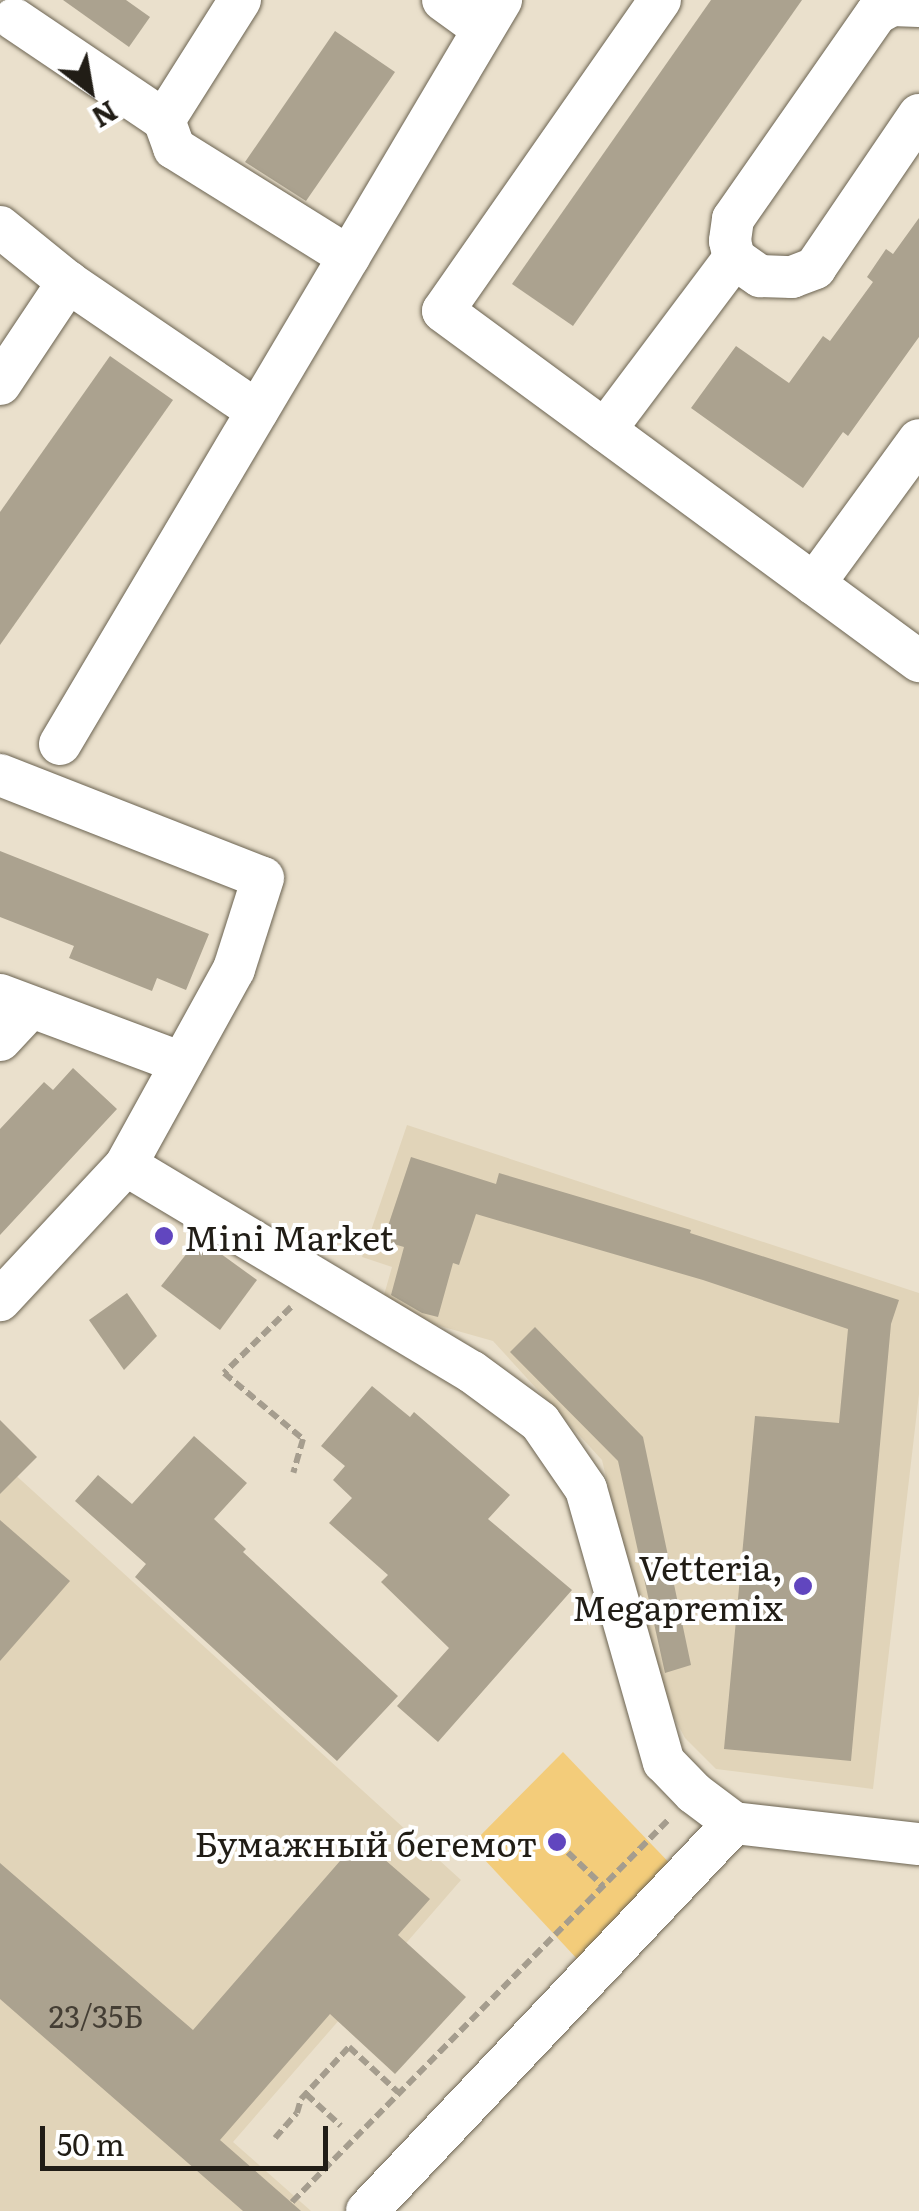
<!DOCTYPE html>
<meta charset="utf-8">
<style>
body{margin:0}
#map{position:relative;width:919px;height:2211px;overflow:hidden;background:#eae0cc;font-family:Literata,serif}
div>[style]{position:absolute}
.built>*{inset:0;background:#e1d4b9}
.green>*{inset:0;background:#f3cc7a}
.building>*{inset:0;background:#aba28f}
.path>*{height:6px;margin-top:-3px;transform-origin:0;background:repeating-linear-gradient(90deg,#a59d8e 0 10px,transparent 0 15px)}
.roads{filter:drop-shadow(0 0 2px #6b6351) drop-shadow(0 0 2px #6b6351)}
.minor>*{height:42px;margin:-21px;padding:0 21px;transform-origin:21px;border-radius:21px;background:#fff}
.dots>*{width:28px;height:28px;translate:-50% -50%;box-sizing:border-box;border:5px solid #fff;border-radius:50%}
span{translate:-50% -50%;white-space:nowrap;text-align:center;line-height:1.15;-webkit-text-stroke:8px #fff;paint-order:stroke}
.number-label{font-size:30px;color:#443e34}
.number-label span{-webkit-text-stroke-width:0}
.poi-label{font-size:35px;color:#211d16}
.left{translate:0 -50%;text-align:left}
.right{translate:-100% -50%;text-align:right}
.north{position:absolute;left:40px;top:40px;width:100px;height:100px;-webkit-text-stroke:8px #fff;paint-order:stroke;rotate:149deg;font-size:28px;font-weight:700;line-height:40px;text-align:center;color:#211d16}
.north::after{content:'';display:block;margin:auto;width:35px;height:45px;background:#211d16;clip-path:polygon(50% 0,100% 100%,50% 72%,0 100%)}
.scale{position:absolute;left:40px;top:2126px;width:288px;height:45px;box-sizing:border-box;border:5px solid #211d16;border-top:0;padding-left:12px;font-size:30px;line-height:35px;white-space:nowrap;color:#211d16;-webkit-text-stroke:8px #fff;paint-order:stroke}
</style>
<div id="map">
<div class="built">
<i style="clip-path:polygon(407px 1125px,919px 1293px,919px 1394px,873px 1789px,716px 1769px,685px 1738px,655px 1681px,602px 1460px,493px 1341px,380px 1309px,392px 1267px,362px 1257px)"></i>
<i style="clip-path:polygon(0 1461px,461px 1880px,233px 2142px,311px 2211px,0 2211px)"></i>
</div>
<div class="green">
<i style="clip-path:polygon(563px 1752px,679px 1873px,579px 1961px,471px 1845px)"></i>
</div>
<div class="building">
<i style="clip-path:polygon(63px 0,126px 0,150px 17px,129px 47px)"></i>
<i style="clip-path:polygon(711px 0,802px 0,573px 326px,512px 284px)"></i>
<i style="clip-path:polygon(335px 31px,395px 72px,306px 201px,245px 162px)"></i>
<i style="clip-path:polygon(919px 218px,919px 337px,848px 436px,843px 432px,803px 488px,691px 408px,736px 346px,789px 383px,823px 336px,830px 341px,873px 282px,867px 277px,886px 249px,893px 254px)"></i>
<i style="clip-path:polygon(110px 356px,173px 400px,0 645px,0 512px)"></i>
<i style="clip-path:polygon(0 851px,209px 934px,186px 990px,157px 978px,152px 991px,69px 958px,74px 946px,0 917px)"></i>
<i style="clip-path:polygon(73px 1068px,117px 1109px,0 1235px,0 1129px,44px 1082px,53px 1090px)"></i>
<i style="clip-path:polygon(411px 1157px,496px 1184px,499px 1173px,691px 1230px,690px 1233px,899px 1300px,891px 1324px,851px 1761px,724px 1749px,755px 1416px,839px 1423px,848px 1329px,703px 1280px,476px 1214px,459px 1265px,453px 1263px,438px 1317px,422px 1313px,391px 1295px,404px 1247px,383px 1241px)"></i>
<i style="clip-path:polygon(199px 1238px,257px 1280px,220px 1330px,161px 1286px)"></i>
<i style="clip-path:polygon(127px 1293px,157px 1336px,124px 1370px,89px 1320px)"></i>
<i style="clip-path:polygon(535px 1327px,643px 1437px,691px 1665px,665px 1673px,618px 1461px,510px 1352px)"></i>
<i style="clip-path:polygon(372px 1386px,410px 1417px,414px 1412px,510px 1495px,488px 1519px,572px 1590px,438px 1742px,397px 1706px,449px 1648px,381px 1582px,388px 1575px,329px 1523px,352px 1498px,333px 1480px,345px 1466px,321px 1446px)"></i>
<i style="clip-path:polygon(0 1420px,37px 1457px,0 1494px)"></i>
<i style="clip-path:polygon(194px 1436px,247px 1483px,214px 1519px,246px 1549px,243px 1552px,398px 1696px,337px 1761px,135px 1577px,146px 1564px,75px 1501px,98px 1475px,132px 1504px)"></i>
<i style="clip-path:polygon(0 1520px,70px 1581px,0 1661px)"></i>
<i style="clip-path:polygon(360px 1838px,430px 1899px,398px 1935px,466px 1997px,395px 2074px,330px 2014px,220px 2140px,301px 2211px,243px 2211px,0 1999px,0 1863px,193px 2030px)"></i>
</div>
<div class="path">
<i style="left:291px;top:1307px;width:94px;rotate:135.4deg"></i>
<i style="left:224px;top:1373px;width:103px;rotate:39.9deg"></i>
<i style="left:303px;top:1439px;width:35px;rotate:106deg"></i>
<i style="left:557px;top:1842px;width:64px;rotate:43.7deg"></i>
<i style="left:306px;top:2094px;width:47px;rotate:42.4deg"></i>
<i style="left:275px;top:2138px;width:33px;rotate:-49deg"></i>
<i style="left:297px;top:2113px;width:15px;rotate:-74deg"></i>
<i style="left:301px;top:2099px;width:71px;rotate:-47.3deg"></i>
<i style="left:349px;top:2047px;width:67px;rotate:42.6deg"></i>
<i style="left:292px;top:2202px;width:537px;rotate:-45.45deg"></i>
</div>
<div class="roads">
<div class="minor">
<i style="left:240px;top:0;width:142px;rotate:122.3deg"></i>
<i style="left:164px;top:120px;width:30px;rotate:70deg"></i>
<i style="left:174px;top:148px;width:206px;rotate:31.9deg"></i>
<i style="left:443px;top:0;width:49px;rotate:35.9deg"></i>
<i style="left:660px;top:0;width:379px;rotate:124.9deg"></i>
<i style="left:443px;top:311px;width:591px;rotate:36.33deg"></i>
<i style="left:919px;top:6px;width:27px;rotate:-178deg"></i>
<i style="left:892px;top:5px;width:18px;rotate:151deg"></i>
<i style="left:876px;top:14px;width:250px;rotate:124.9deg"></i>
<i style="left:733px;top:219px;width:22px;rotate:98deg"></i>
<i style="left:730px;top:241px;width:17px;rotate:77deg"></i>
<i style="left:734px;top:258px;width:32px;rotate:35deg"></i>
<i style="left:760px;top:276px;width:32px;rotate:2deg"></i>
<i style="left:792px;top:277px;width:25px;rotate:-21deg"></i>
<i style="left:815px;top:268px;width:185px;rotate:-55.8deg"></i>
<i style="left:14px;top:19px;width:181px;rotate:34deg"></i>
<i style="left:0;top:227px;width:87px;rotate:39deg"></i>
<i style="left:0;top:384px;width:123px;rotate:-56.3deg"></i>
<i style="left:68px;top:282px;width:229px;rotate:34.3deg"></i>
<i style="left:605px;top:430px;width:215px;rotate:-53.1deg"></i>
<i style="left:814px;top:584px;width:178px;rotate:-53.9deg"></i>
<i style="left:60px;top:744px;width:865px;rotate:-59.34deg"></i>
<i style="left:0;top:775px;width:282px;rotate:21.4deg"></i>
<i style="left:263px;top:878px;width:96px;rotate:107.7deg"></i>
<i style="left:234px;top:969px;width:224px;rotate:118.9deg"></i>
<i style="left:126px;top:1165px;width:185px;rotate:133deg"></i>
<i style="left:0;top:995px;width:194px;rotate:20.5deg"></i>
<i style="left:0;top:1040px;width:45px;rotate:-46.8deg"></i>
<i style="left:126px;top:1165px;width:403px;rotate:30.9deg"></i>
<i style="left:472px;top:1372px;width:84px;rotate:36.3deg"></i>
<i style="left:540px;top:1422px;width:81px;rotate:55.5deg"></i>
<i style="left:586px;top:1489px;width:284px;rotate:74.1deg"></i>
<i style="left:664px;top:1762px;width:43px;rotate:45.9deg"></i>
<i style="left:694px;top:1793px;width:50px;rotate:36.9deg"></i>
<i style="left:734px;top:1823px;width:186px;rotate:6.5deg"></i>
<i style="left:367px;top:2211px;width:534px;rotate:-46.59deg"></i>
</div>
</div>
<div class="dots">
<i style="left:164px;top:1236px;background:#6146bf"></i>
<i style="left:803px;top:1586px;background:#6146bf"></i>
<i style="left:557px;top:1842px;background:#6146bf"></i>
</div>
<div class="number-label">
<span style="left:96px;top:2015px">23/35Б</span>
</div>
<div class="poi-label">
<span class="left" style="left:184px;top:1236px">Mini Market</span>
<span class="right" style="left:783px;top:1586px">Vetteria,<br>Megapremix</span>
<span class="right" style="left:537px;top:1842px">Бумажный бегемот</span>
</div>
<div class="north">N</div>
<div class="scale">50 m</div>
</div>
